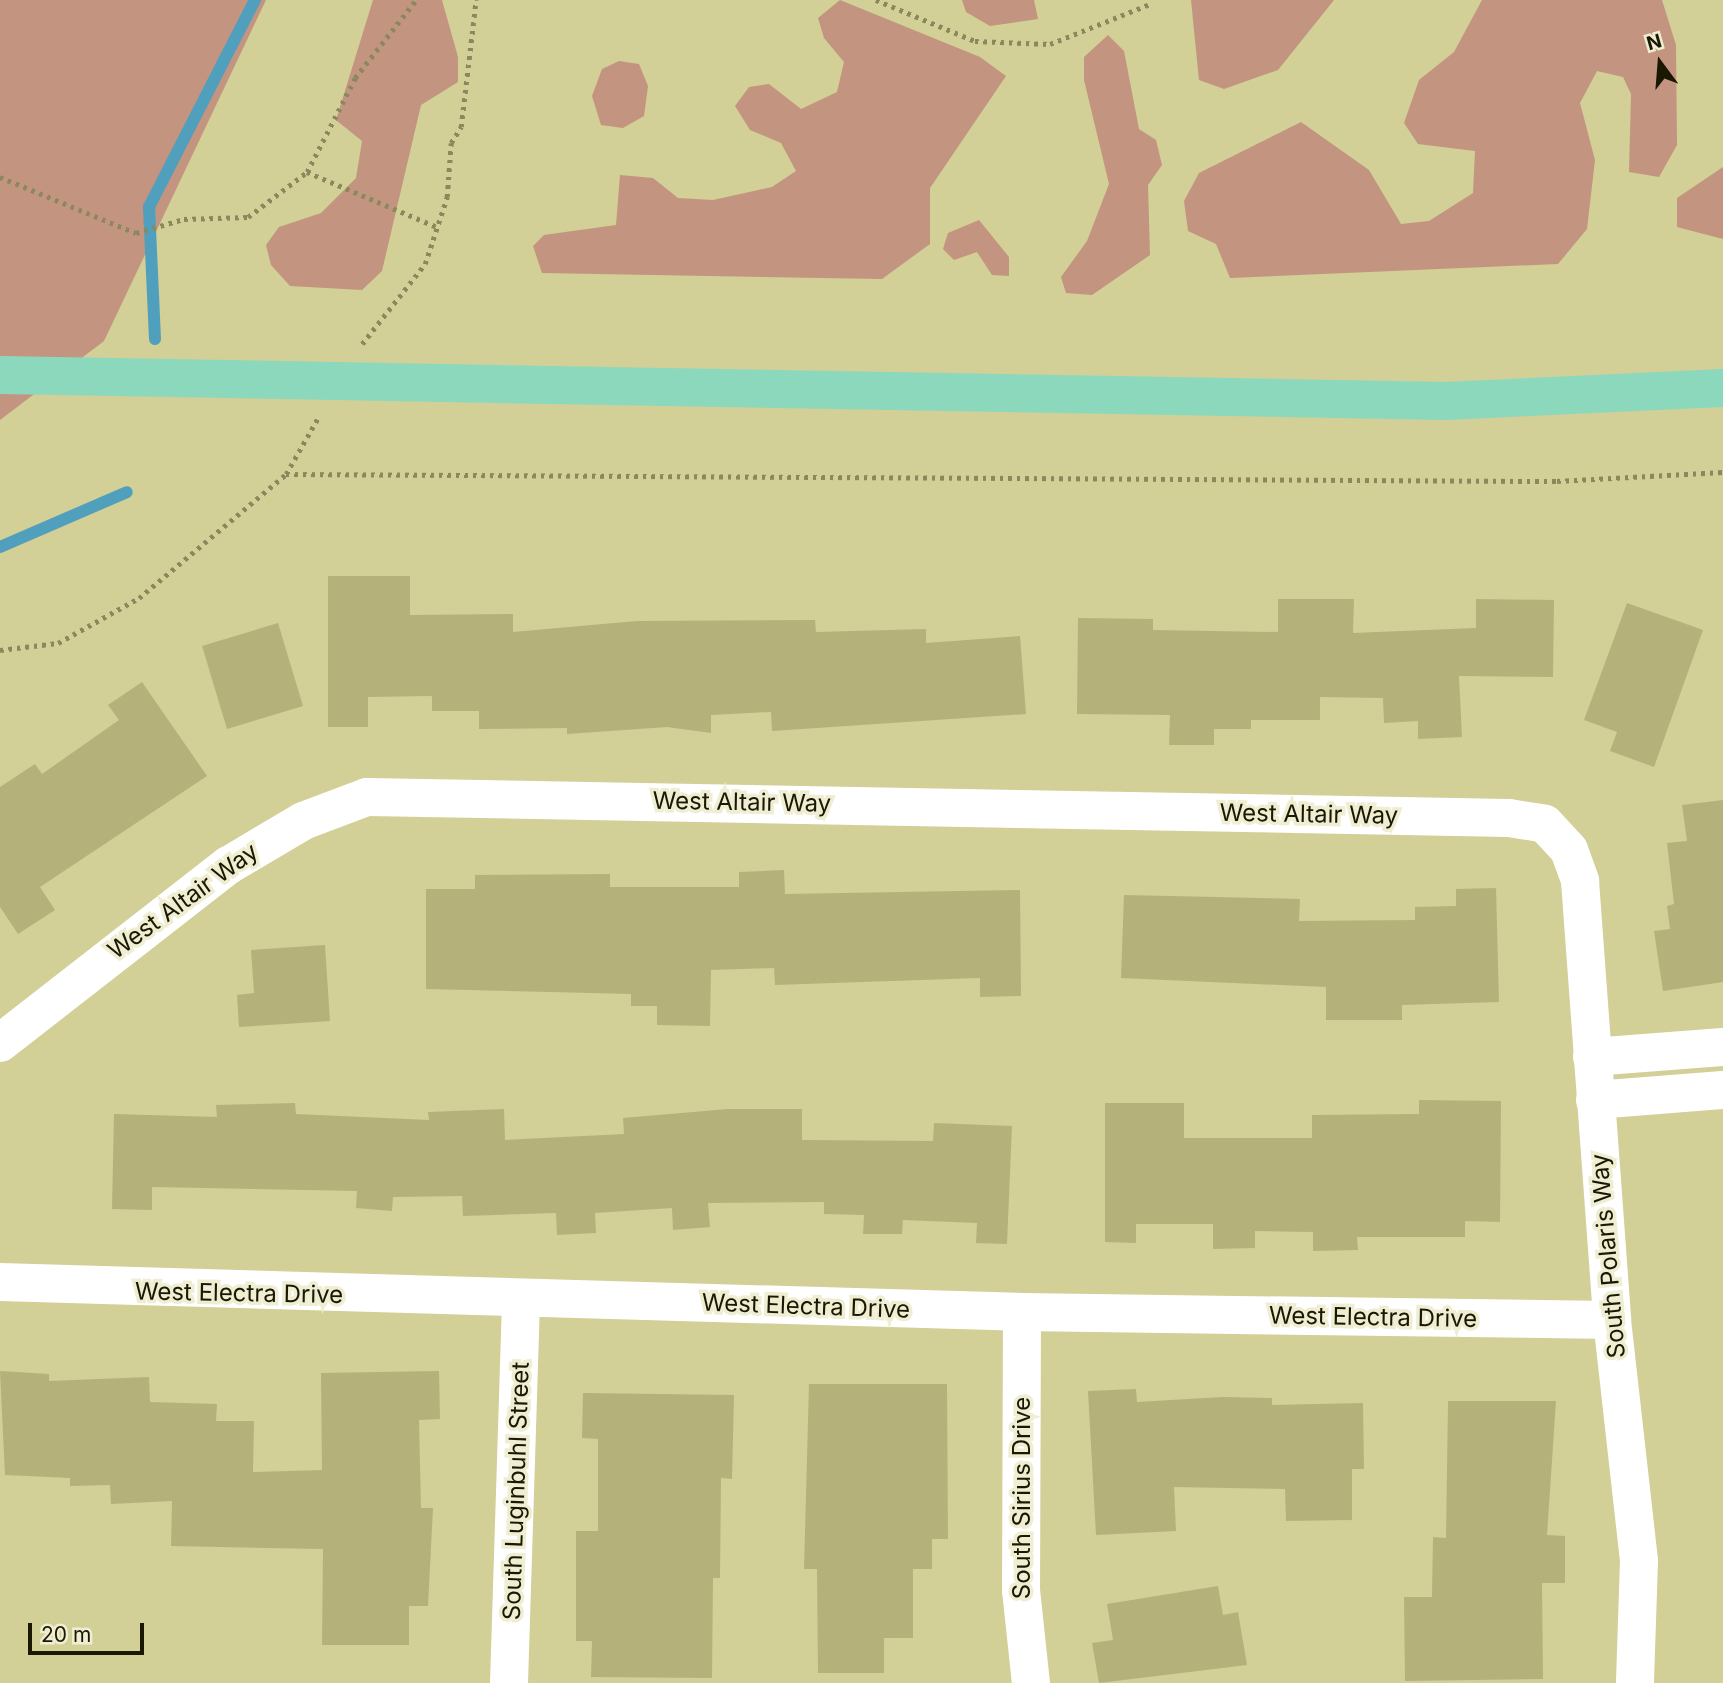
<!DOCTYPE html>
<style>
body{margin:0}
#map{position:relative;width:1723px;height:1683px;overflow:hidden;background:#d2cf97;font-family:Inter,sans-serif}
div>[style]{position:absolute}
.green>*{inset:0;background:#c3947f}
.stream>*{height:12px;margin:-6px;padding:0 6px;transform-origin:6px;border-radius:6px;background:#509fbc}
.building>*{inset:0;background:#b5b17a}
.path>*{height:4.5px;margin-top:-2.25px;transform-origin:0;background:repeating-linear-gradient(90deg,#8a885d 0 3.5px,transparent 0 8.5px)}
.minor>*{height:38px;margin:-19px;padding:0 19px;transform-origin:19px;border-radius:19px;background:#fff}
.major>*{height:38px;margin:-19px;padding:0 19px;transform-origin:19px;border-radius:19px;background:#8cd8bc}
span{translate:-50% -50%;white-space:nowrap;text-align:center;line-height:1.15;-webkit-text-stroke:7px #efeed2;paint-order:stroke}
.street-label{font-size:24px;color:#1a1803}
.north{position:absolute;left:1625px;top:28px;width:70px;height:70px;-webkit-text-stroke:5px #efeed2;paint-order:stroke;rotate:344deg;font-size:19px;font-weight:700;line-height:28px;text-align:center;color:#1a1803}
.north::after{content:'';display:block;margin:auto;width:24px;height:32px;background:#1a1803;clip-path:polygon(50% 0,100% 100%,50% 72%,0 100%)}
.scale{position:absolute;left:28px;top:1623px;width:116px;height:32px;box-sizing:border-box;border:4px solid #1a1803;border-top:0;padding-left:9px;font-size:21px;line-height:24px;white-space:nowrap;color:#1a1803;-webkit-text-stroke:5px #efeed2;paint-order:stroke}
</style>
<div id="map">
<div class="green">
<i style="clip-path:polygon(0 0,266px 0,104px 341px,0 420px)"></i>
<i style="clip-path:polygon(373px 0,442px 0,458px 57px,458px 82px,421px 105px,382px 271px,362px 290px,290px 286px,271px 265px,266px 245px,279px 227px,321px 213px,356px 178px,362px 141px,336px 120px)"></i>
<i style="clip-path:polygon(840px 0,980px 57px,1006px 76px,930px 188px,930px 244px,882px 279px,542px 273px,533px 246px,544px 235px,616px 225px,620px 175px,653px 178px,678px 198px,713px 200px,772px 187px,796px 171px,781px 143px,750px 130px,735px 106px,749px 87px,769px 84px,801px 109px,837px 92px,844px 62px,824px 38px,818px 18px)"></i>
<i style="clip-path:polygon(962px 0,1034px 0,1038px 19px,990px 26px,966px 12px)"></i>
<i style="clip-path:polygon(1191px 0,1334px 0,1278px 70px,1224px 89px,1199px 80px)"></i>
<i style="clip-path:polygon(1482px 0,1662px 0,1676px 45px,1677px 145px,1659px 177px,1629px 172px,1631px 94px,1623px 77px,1597px 71px,1580px 103px,1595px 160px,1587px 229px,1558px 264px,1230px 278px,1216px 244px,1188px 231px,1184px 201px,1199px 173px,1301px 122px,1369px 170px,1401px 224px,1429px 221px,1473px 193px,1475px 151px,1418px 144px,1404px 123px,1419px 80px,1454px 52px)"></i>
<i style="clip-path:polygon(1108px 35px,1124px 51px,1139px 129px,1156px 140px,1162px 165px,1148px 185px,1150px 255px,1092px 295px,1066px 293px,1061px 277px,1087px 241px,1109px 184px,1084px 80px,1084px 57px)"></i>
<i style="clip-path:polygon(619px 61px,639px 64px,648px 86px,644px 116px,623px 128px,601px 125px,592px 96px,602px 69px)"></i>
<i style="clip-path:polygon(1723px 167px,1723px 239px,1677px 227px,1677px 198px)"></i>
<i style="clip-path:polygon(979px 220px,1009px 257px,1009px 276px,992px 275px,977px 252px,954px 260px,943px 249px,948px 233px)"></i>
</div>
<div class="stream">
<i style="left:155px;top:339px;width:132px;rotate:-92.6deg"></i>
<i style="left:149px;top:207px;width:233px;rotate:-62.9deg"></i>
<i style="left:0;top:547px;width:138px;rotate:-23.4deg"></i>
</div>
<div class="building">
<i style="clip-path:polygon(328px 576px,410px 576px,410px 615px,513px 614px,513px 632px,637px 621px,815px 620px,816px 632px,926px 629px,926px 643px,1020px 636px,1026px 714px,772px 731px,771px 712px,711px 715px,711px 733px,667px 727px,567px 734px,567px 728px,479px 729px,479px 711px,432px 711px,432px 696px,368px 697px,368px 727px,328px 727px)"></i>
<i style="clip-path:polygon(1278px 599px,1354px 599px,1353px 633px,1476px 628px,1476px 599px,1554px 600px,1553px 677px,1459px 676px,1462px 737px,1418px 739px,1418px 721px,1384px 723px,1383px 698px,1320px 697px,1320px 720px,1251px 720px,1251px 729px,1214px 729px,1214px 745px,1169px 745px,1170px 715px,1077px 714px,1078px 618px,1153px 619px,1153px 630px,1278px 632px)"></i>
<i style="clip-path:polygon(1627px 603px,1703px 630px,1654px 767px,1610px 751px,1617px 732px,1584px 720px)"></i>
<i style="clip-path:polygon(278px 623px,303px 706px,227px 729px,202px 646px)"></i>
<i style="clip-path:polygon(142px 682px,207px 776px,40px 887px,55px 910px,18px 934px,0 907px,0 787px,35px 764px,42px 774px,119px 720px,108px 705px)"></i>
<i style="clip-path:polygon(1723px 800px,1723px 982px,1663px 991px,1654px 931px,1670px 929px,1667px 906px,1674px 904px,1667px 843px,1687px 841px,1682px 805px)"></i>
<i style="clip-path:polygon(784px 870px,785px 894px,1020px 890px,1021px 996px,980px 997px,980px 978px,775px 985px,774px 968px,711px 970px,710px 1026px,657px 1025px,657px 1006px,631px 1006px,631px 994px,426px 989px,426px 889px,475px 889px,475px 875px,610px 874px,610px 887px,739px 887px,739px 872px)"></i>
<i style="clip-path:polygon(1496px 888px,1499px 1002px,1402px 1005px,1402px 1020px,1326px 1020px,1326px 987px,1121px 978px,1124px 895px,1300px 899px,1299px 921px,1415px 920px,1415px 907px,1456px 906px,1456px 889px)"></i>
<i style="clip-path:polygon(325px 945px,330px 1021px,239px 1027px,237px 995px,254px 993px,251px 950px)"></i>
<i style="clip-path:polygon(1419px 1100px,1501px 1101px,1500px 1222px,1465px 1221px,1465px 1237px,1357px 1237px,1358px 1250px,1313px 1251px,1313px 1232px,1255px 1231px,1255px 1248px,1213px 1249px,1213px 1224px,1136px 1224px,1136px 1243px,1105px 1242px,1105px 1103px,1184px 1103px,1184px 1138px,1312px 1138px,1312px 1115px,1419px 1114px)"></i>
<i style="clip-path:polygon(295px 1103px,296px 1114px,429px 1120px,428px 1112px,504px 1109px,505px 1140px,624px 1134px,623px 1118px,728px 1109px,802px 1109px,802px 1140px,933px 1141px,934px 1123px,1012px 1126px,1007px 1244px,976px 1243px,977px 1223px,903px 1220px,902px 1234px,863px 1234px,864px 1215px,824px 1214px,824px 1202px,708px 1203px,710px 1227px,673px 1230px,672px 1208px,595px 1213px,596px 1233px,557px 1235px,556px 1213px,463px 1216px,462px 1196px,393px 1197px,392px 1211px,356px 1208px,357px 1191px,152px 1187px,152px 1210px,112px 1209px,114px 1114px,217px 1117px,216px 1105px)"></i>
<i style="clip-path:polygon(0 1371px,49px 1374px,49px 1381px,149px 1377px,150px 1402px,217px 1404px,216px 1421px,254px 1421px,253px 1472px,322px 1470px,321px 1373px,439px 1371px,440px 1419px,419px 1420px,421px 1508px,433px 1508px,428px 1606px,409px 1606px,409px 1645px,322px 1645px,323px 1549px,171px 1546px,172px 1501px,111px 1504px,110px 1485px,70px 1486px,70px 1478px,5px 1475px)"></i>
<i style="clip-path:polygon(809px 1384px,947px 1384px,948px 1539px,932px 1539px,932px 1569px,913px 1569px,913px 1638px,884px 1638px,884px 1673px,818px 1673px,817px 1569px,804px 1569px)"></i>
<i style="clip-path:polygon(1136px 1389px,1137px 1402px,1223px 1397px,1272px 1398px,1272px 1405px,1363px 1403px,1364px 1469px,1352px 1469px,1352px 1520px,1286px 1521px,1285px 1489px,1174px 1487px,1176px 1531px,1096px 1535px,1088px 1391px)"></i>
<i style="clip-path:polygon(583px 1393px,734px 1395px,732px 1479px,721px 1478px,720px 1578px,713px 1578px,712px 1678px,591px 1677px,592px 1641px,576px 1641px,576px 1531px,598px 1531px,598px 1439px,582px 1438px)"></i>
<i style="clip-path:polygon(1448px 1401px,1556px 1401px,1547px 1535px,1565px 1536px,1565px 1583px,1542px 1583px,1543px 1679px,1405px 1681px,1404px 1597px,1432px 1597px,1433px 1537px,1446px 1538px)"></i>
<i style="clip-path:polygon(1218px 1586px,1223px 1615px,1238px 1612px,1247px 1665px,1099px 1683px,1092px 1643px,1113px 1640px,1107px 1604px)"></i>
</div>
<div class="path">
<i style="left:876px;top:0;width:107px;rotate:22.5deg"></i>
<i style="left:975px;top:41px;width:75px;rotate:2.3deg"></i>
<i style="left:1050px;top:44px;width:108px;rotate:-21.8deg"></i>
<i style="left:307px;top:172px;width:141px;rotate:22.9deg"></i>
<i style="left:0;top:177px;width:147px;rotate:22.4deg"></i>
<i style="left:136px;top:233px;width:50px;rotate:-16.3deg"></i>
<i style="left:184px;top:219px;width:64px;rotate:-1.8deg"></i>
<i style="left:248px;top:217px;width:74px;rotate:-37.3deg"></i>
<i style="left:307px;top:172px;width:106px;rotate:-62.9deg"></i>
<i style="left:355px;top:78px;width:99px;rotate:-52deg"></i>
<i style="left:362px;top:344px;width:102px;rotate:-51.8deg"></i>
<i style="left:425px;top:264px;width:71px;rotate:-71.8deg"></i>
<i style="left:447px;top:197px;width:54px;rotate:-85.8deg"></i>
<i style="left:451px;top:143px;width:19px;rotate:-58deg"></i>
<i style="left:461px;top:127px;width:128px;rotate:-83.3deg"></i>
<i style="left:286px;top:474px;width:1271px;rotate:0.32deg"></i>
<i style="left:1557px;top:481px;width:166px;rotate:-3.1deg"></i>
<i style="left:0;top:650px;width:58px;rotate:-6.9deg"></i>
<i style="left:58px;top:643px;width:93px;rotate:-29.1deg"></i>
<i style="left:139px;top:598px;width:192px;rotate:-40.1deg"></i>
<i style="left:286px;top:474px;width:64px;rotate:-60.3deg"></i>
</div>
<div class="minor">
<i style="left:0;top:1043px;width:290px;rotate:-37.9deg"></i>
<i style="left:229px;top:865px;width:86px;rotate:-30.7deg"></i>
<i style="left:303px;top:821px;width:68px;rotate:-20.6deg"></i>
<i style="left:367px;top:797px;width:1142px;rotate:1.05deg"></i>
<i style="left:1509px;top:818px;width:36px;rotate:9deg"></i>
<i style="left:1545px;top:824px;width:35px;rotate:47deg"></i>
<i style="left:1569px;top:850px;width:33px;rotate:70deg"></i>
<i style="left:1580px;top:881px;width:440px;rotate:85.8deg"></i>
<i style="left:1612px;top:1320px;width:243px;rotate:83.6deg"></i>
<i style="left:1639px;top:1561px;width:122px;rotate:91.9deg"></i>
<i style="left:1592px;top:1057px;width:131px;rotate:-4.4deg"></i>
<i style="left:1595px;top:1100px;width:128px;rotate:-4.5deg"></i>
<i style="left:0;top:1282px;width:1022px;rotate:1.68deg"></i>
<i style="left:1022px;top:1312px;width:590px;rotate:0.78deg"></i>
<i style="left:1022px;top:1312px;width:278px;rotate:90.2deg"></i>
<i style="left:1021px;top:1590px;width:94px;rotate:83.9deg"></i>
<i style="left:509px;top:1683px;width:384px;rotate:-88.2deg"></i>
</div>
<div class="major">
<i style="left:0;top:375px;width:1446px;rotate:1.03deg"></i>
<i style="left:1446px;top:401px;width:277px;rotate:-2.7deg"></i>
</div>
<div class="street-label">
<span style="left:742px;top:802px;rotate:1deg">West Altair Way</span>
<span style="left:1309px;top:814px;rotate:1deg">West Altair Way</span>
<span style="left:183px;top:901px;rotate:-36deg">West Altair Way</span>
<span style="left:1608px;top:1256px;rotate:-95deg">South Polaris Way</span>
<span style="left:239px;top:1293px;rotate:1deg">West Electra Drive</span>
<span style="left:806px;top:1306px;rotate:2deg">West Electra Drive</span>
<span style="left:1373px;top:1317px;rotate:1deg">West Electra Drive</span>
<span style="left:516px;top:1491px;rotate:-88deg">South Luginbuhl Street</span>
<span style="left:1022px;top:1498px;rotate:-90deg">South Sirius Drive</span>
</div>
<div class="north">N</div>
<div class="scale">20 m</div>
</div>
